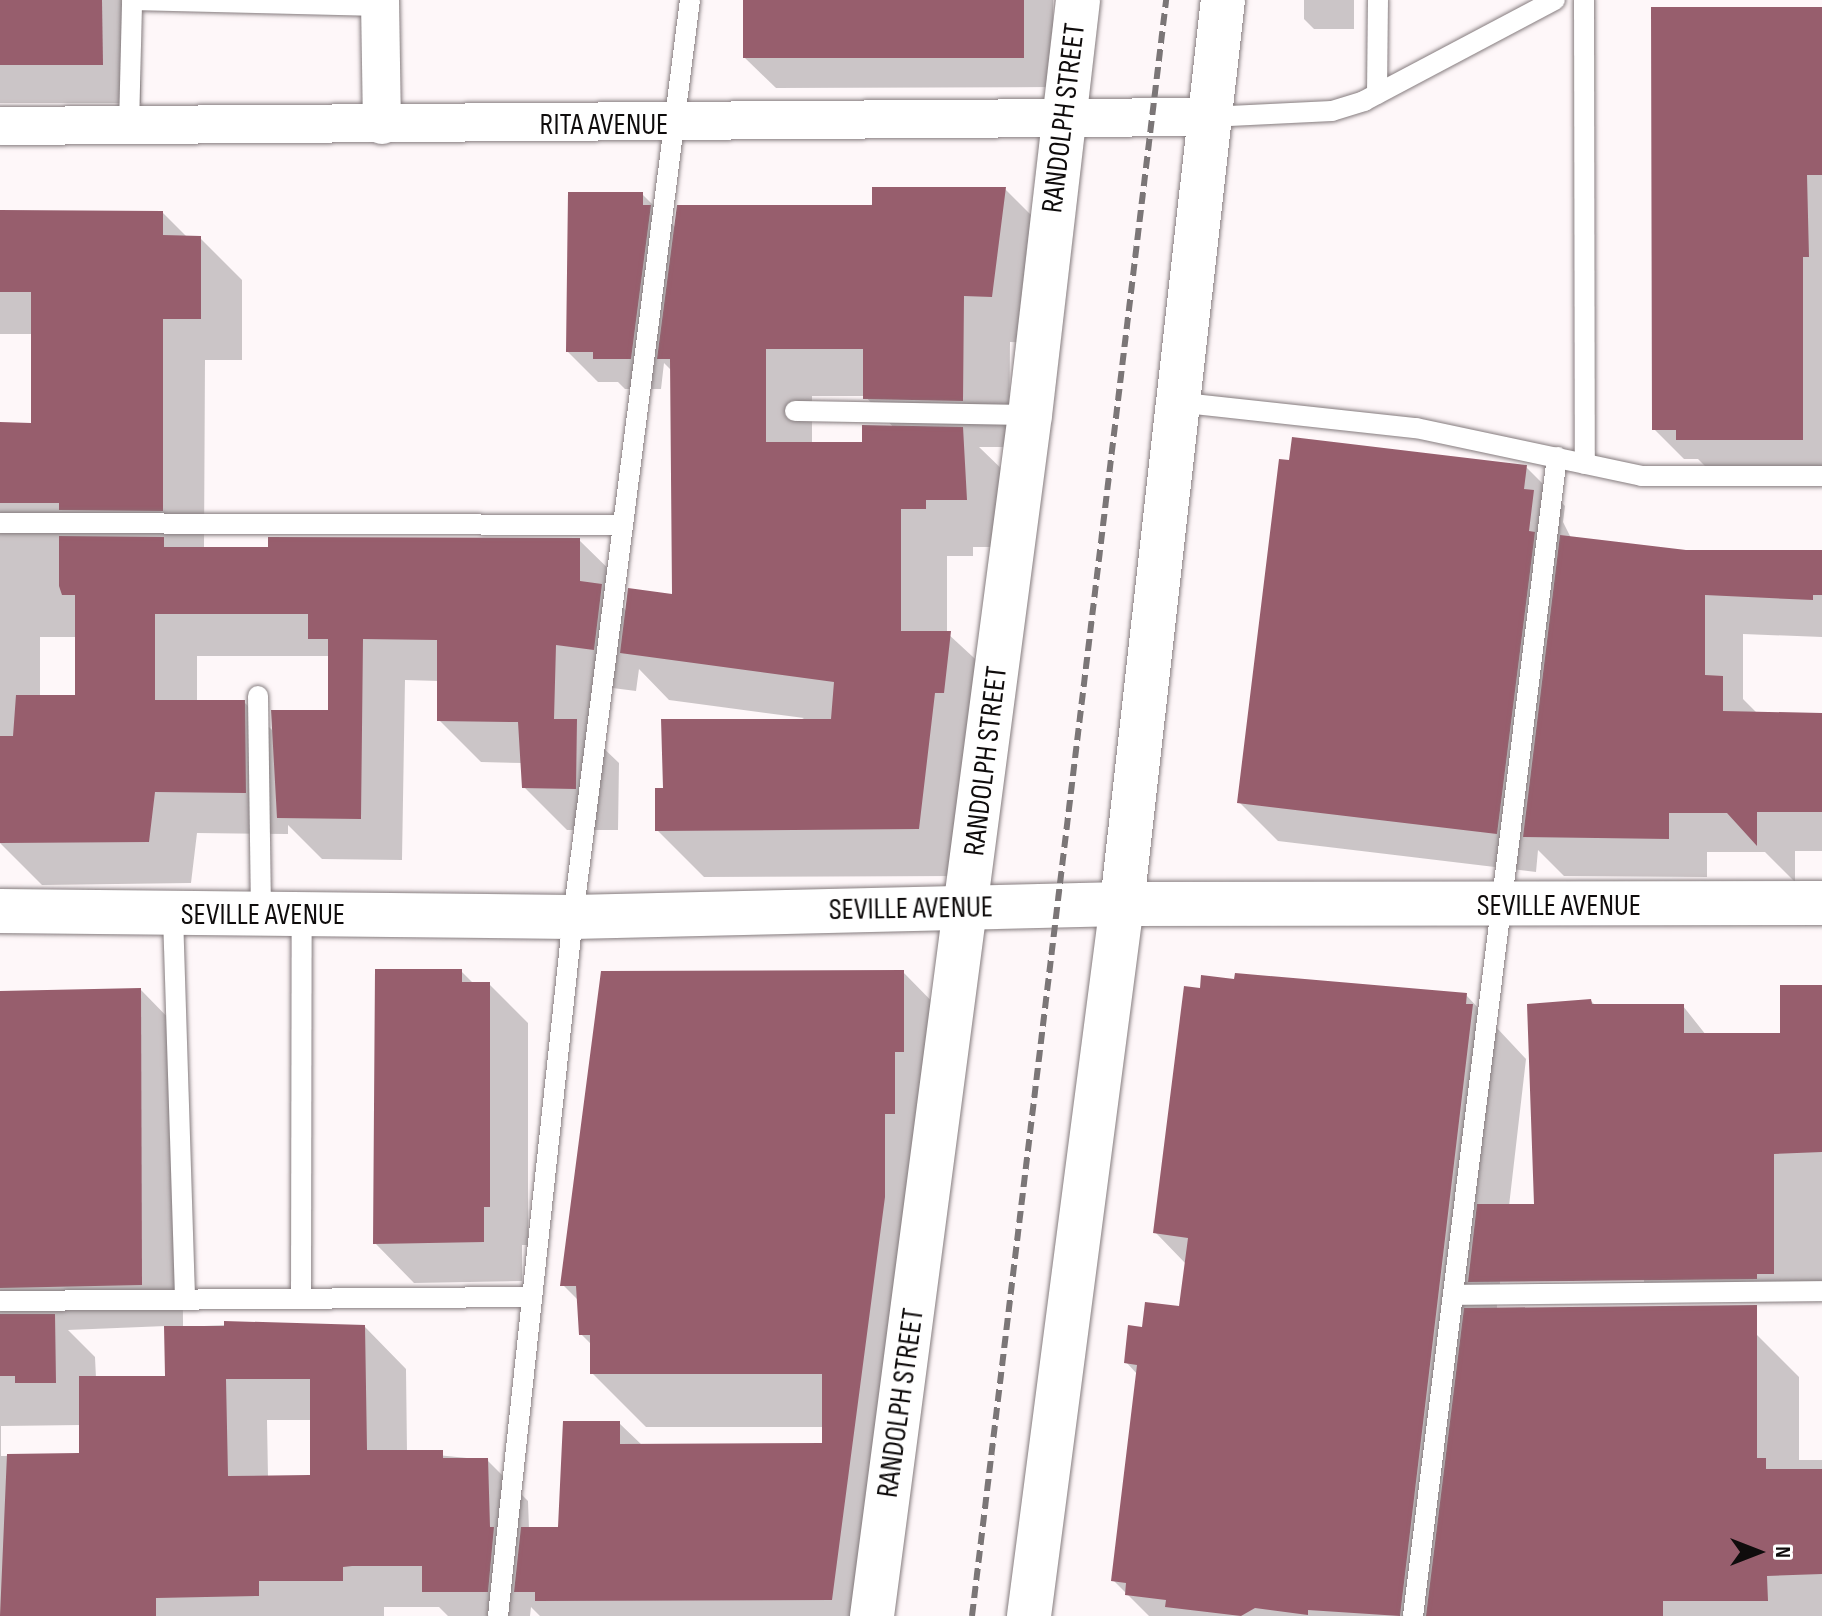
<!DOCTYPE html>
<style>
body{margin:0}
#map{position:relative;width:1822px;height:1616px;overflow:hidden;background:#fef7f9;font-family:"Sofia Sans Condensed",sans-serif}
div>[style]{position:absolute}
.shadow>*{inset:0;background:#0003}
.building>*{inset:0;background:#975e6d}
.roads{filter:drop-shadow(0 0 2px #857c7e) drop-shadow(0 0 2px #857c7e)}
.lane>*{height:20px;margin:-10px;padding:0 10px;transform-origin:10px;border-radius:10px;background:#fff}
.street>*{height:38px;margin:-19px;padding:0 19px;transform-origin:19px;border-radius:19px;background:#fff}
.secondary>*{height:44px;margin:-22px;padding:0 22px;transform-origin:22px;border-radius:22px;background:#fff}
.rail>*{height:6px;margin-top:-3px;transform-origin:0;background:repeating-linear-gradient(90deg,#7b7677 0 12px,transparent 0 18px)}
span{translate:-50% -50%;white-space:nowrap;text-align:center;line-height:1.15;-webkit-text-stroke:7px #fff;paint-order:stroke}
.street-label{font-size:30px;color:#0f0c0c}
.north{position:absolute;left:1718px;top:1512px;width:80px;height:80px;-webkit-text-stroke:6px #fff;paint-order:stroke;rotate:90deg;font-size:22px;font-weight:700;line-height:32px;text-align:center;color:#0f0c0c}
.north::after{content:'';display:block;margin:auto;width:28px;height:36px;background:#0f0c0c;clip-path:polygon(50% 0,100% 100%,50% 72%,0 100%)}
</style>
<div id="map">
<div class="shadow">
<i style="clip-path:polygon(0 0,141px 0,141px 103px,0 103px)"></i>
<i style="clip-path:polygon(745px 0,1053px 0,1053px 87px,776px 88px,745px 58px)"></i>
<i style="clip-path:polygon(1304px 0,1354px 0,1354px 29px,1314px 29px,1304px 19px)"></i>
<i style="clip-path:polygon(1822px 9px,1822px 469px,1708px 469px,1698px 459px,1684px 459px,1654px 429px)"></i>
<i style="clip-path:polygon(evenodd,1005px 189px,1052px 236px,1039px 343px,1010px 342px,1009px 447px,979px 447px,1009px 476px,1014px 547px,973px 547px,973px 556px,947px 556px,947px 633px,998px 680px,965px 876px,704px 877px,657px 830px,665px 790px,804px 718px,669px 700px,639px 669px,636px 691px,597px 686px,596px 741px,619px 763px,618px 830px,567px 830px,524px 787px,523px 763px,481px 762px,439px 720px,439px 681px,405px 680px,402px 860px,322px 859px,288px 825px,288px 834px,197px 833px,191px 883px,42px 885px,0 843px,0 424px,33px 425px,33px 334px,0 334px,0 212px,163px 213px,188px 238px,200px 238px,242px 280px,242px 360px,205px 360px,204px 549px,579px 540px,622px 582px,622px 606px,627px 612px,675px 596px,672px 371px,664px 363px,661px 389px,625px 389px,618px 382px,598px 382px,568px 352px,642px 194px,676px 228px,1005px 189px,812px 396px,865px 396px,894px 428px,864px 444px,812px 444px,812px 396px,1005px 189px,40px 637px,77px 637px,77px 697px,40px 697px,40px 637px,1005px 189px,197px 656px,328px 656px,330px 712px,274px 732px,244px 702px,197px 702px,197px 656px)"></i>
<i style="clip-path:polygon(1526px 467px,1565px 506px,1563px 522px,1571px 538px,1686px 552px,1822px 552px,1822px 637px,1743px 634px,1743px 699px,1758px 714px,1822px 716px,1822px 851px,1795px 851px,1795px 882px,1765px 852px,1707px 852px,1707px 877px,1564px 876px,1538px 850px,1536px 872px,1278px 841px,1239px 802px)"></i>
<i style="clip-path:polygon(461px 971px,474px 984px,489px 984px,528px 1023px,528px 1245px,522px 1245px,522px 1281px,414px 1283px,375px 1243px)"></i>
<i style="clip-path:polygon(evenodd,903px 972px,956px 1026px,889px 1616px,540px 1616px,531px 1607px,530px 1616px,448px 1616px,439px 1607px,384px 1607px,384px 1616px,0 1616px,0 992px,141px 990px,182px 1032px,183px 1327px,264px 1323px,365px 1327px,406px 1369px,407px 1452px,487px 1460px,528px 1501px,529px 1529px,560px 1529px,619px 1423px,643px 1446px,824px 1445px,824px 1427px,646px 1427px,592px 1373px,592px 1345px,581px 1334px,579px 1301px,563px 1285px,903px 972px,166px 1326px,167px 1378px,96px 1378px,95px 1357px,68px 1330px,166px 1326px,903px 972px,267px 1420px,312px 1420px,312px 1477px,268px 1477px,267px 1420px,903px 972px,81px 1425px,81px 1455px,1px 1456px,1px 1426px,81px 1425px)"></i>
<i style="clip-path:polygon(evenodd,1822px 987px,1822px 1289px,1497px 1303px,1497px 1310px,1756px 1334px,1799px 1377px,1799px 1460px,1822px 1460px,1822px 1616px,1149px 1616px,1113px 1580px,1138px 1375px,1126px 1362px,1144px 1329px,1181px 1308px,1186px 1264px,1156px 1233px,1466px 995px,1526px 1059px,1509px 1206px,1536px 1206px,1591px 1001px,1596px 1006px,1683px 1006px,1706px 1035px,1782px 1035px,1822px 987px,1644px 1278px,1644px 1282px,1500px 1284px,1500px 1279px,1644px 1278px)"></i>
</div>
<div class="building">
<i style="clip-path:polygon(0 0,102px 0,103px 65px,0 65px)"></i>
<i style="clip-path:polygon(743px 0,1024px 0,1024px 58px,743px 58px)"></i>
<i style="clip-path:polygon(1651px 7px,1822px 7px,1822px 175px,1807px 175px,1809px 257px,1803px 257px,1803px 440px,1676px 440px,1676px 430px,1652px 430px)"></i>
<i style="clip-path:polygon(872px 187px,1006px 187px,992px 297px,964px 296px,963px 401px,863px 399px,863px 349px,766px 349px,766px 442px,862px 442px,862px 425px,963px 427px,967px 500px,926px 500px,926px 509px,901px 509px,901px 631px,951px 631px,944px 693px,935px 693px,919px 829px,655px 831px,655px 788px,663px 788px,661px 719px,831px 719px,834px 682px,620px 653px,628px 588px,672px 594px,670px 359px,657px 359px,677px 205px,872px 205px)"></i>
<i style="clip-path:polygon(568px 192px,643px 192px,643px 205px,651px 205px,631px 359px,593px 359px,593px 352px,566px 352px)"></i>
<i style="clip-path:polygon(0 210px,163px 211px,163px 235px,201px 236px,201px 319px,163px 319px,163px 511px,59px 510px,59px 503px,0 503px,0 422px,31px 423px,31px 292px,0 292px)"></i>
<i style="clip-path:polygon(1292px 437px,1527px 465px,1524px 489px,1534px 490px,1529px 531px,1535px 532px,1497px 834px,1237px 803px,1279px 459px,1289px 460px)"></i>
<i style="clip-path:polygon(1560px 535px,1686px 550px,1822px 550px,1822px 595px,1813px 595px,1813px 600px,1705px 595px,1705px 675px,1723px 676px,1723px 711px,1822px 713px,1822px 812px,1757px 812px,1757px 846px,1727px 813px,1669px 813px,1669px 839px,1523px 837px)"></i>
<i style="clip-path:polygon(59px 536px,164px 537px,164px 547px,268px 547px,268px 537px,580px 538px,580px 581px,602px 584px,594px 650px,556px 645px,554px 719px,577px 719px,576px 789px,522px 788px,518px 722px,437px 721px,437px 640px,363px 639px,361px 819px,277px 818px,271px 710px,328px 710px,328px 639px,308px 639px,308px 614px,155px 614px,155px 700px,245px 700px,246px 793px,155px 792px,149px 842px,0 843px,0 736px,13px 736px,16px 695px,75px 695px,75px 595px,62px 595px,59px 586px)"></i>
<i style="clip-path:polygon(375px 969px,462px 969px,462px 982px,490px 982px,490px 1207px,484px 1207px,484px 1242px,373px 1244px)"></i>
<i style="clip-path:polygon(904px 970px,904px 1052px,895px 1052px,895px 1114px,885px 1114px,885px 1197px,832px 1600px,535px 1601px,535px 1592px,514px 1592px,521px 1527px,558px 1527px,563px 1421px,620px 1421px,620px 1444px,822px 1443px,822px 1374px,590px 1374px,590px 1335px,579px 1335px,576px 1286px,560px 1286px,601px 971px)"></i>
<i style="clip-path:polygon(1235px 973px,1467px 993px,1466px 1004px,1473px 1004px,1400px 1616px,1308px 1610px,1308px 1615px,1255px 1608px,1241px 1616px,1165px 1607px,1166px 1600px,1125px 1595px,1126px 1583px,1111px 1581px,1137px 1365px,1124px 1363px,1128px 1325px,1142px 1327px,1145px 1302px,1179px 1306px,1188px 1238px,1153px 1233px,1184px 986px,1200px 988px,1201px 975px,1234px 979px)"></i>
<i style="clip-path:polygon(1780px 985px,1822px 985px,1822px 1152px,1774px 1154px,1774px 1274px,1757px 1274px,1757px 1279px,1468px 1282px,1477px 1204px,1534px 1204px,1527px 1004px,1591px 999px,1592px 1004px,1684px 1004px,1684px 1033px,1780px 1033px)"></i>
<i style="clip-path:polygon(141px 988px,142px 1285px,0 1288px,0 991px)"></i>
<i style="clip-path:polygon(1757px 1305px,1757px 1458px,1766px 1458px,1766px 1469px,1822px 1469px,1822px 1574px,1767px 1576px,1768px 1601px,1663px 1601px,1663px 1616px,1426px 1616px,1464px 1308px)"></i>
<i style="clip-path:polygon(0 1314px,55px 1314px,56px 1383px,15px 1383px,15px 1376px,0 1376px)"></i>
<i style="clip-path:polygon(evenodd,224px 1321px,365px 1325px,367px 1450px,443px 1450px,443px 1458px,488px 1458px,490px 1527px,494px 1527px,488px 1592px,422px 1592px,422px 1566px,352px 1566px,343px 1567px,343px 1581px,259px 1581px,259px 1596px,156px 1598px,156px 1616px,0 1616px,7px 1454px,79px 1453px,79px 1376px,165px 1376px,164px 1326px,224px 1326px,224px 1321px,226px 1379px,310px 1379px,310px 1475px,228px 1476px,226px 1379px)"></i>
</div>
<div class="roads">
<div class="lane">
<i style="left:132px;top:0;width:248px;rotate:1.4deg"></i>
<i style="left:1584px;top:0;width:464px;rotate:89.9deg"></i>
<i style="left:1377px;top:94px;width:94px;rotate:-89.4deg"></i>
<i style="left:1209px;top:117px;width:123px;rotate:-2.8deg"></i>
<i style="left:1332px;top:111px;width:34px;rotate:-17deg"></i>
<i style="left:1364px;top:101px;width:216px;rotate:-27.9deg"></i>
<i style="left:129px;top:127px;width:126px;rotate:-88.6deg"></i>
<i style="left:1175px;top:402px;width:242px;rotate:6.2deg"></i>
<i style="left:1416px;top:428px;width:230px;rotate:12deg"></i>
<i style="left:1641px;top:476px;width:181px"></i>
<i style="left:795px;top:411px;width:235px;rotate:1deg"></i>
<i style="left:0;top:523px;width:623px;rotate:0.18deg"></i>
<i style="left:258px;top:696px;width:219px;rotate:89.2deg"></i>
<i style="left:173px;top:915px;width:385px;rotate:88.2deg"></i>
<i style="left:1453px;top:1295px;width:369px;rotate:-0.6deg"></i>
<i style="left:301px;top:1299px;width:383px;rotate:-89.9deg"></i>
<i style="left:0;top:1301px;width:532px;rotate:-0.43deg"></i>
<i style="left:498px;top:1616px;width:703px;rotate:-83.88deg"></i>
<i style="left:573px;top:917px;width:924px;rotate:-82.73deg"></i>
<i style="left:1413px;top:1616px;width:1168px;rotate:-82.92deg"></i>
</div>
<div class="street">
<i style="left:380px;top:0;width:125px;rotate:89.1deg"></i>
<i style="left:0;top:126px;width:1209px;rotate:-0.43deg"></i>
</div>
<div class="secondary">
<i style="left:0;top:911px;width:573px;rotate:0.6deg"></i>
<i style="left:573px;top:917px;width:549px;rotate:-1.36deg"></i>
<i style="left:1122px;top:904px;width:700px;rotate:-0.08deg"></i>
<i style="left:872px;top:1616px;width:1211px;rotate:-82.51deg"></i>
<i style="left:1030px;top:415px;width:418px;rotate:-83.4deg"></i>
<i style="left:1029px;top:1616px;width:718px;rotate:-82.56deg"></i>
<i style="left:1122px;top:904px;width:910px;rotate:-83.63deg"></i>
</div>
</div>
<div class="rail">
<i style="left:972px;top:1616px;width:1628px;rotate:-83.15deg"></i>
</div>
<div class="street-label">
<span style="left:1064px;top:118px;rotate:-83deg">RANDOLPH STREET</span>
<span style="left:604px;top:125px">RITA AVENUE</span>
<span style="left:986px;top:761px;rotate:-83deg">RANDOLPH STREET</span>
<span style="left:1559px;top:906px">SEVILLE AVENUE</span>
<span style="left:911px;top:909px;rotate:-1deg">SEVILLE AVENUE</span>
<span style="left:263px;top:915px">SEVILLE AVENUE</span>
<span style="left:901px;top:1403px;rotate:-82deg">RANDOLPH STREET</span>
</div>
<div class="north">N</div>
</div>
